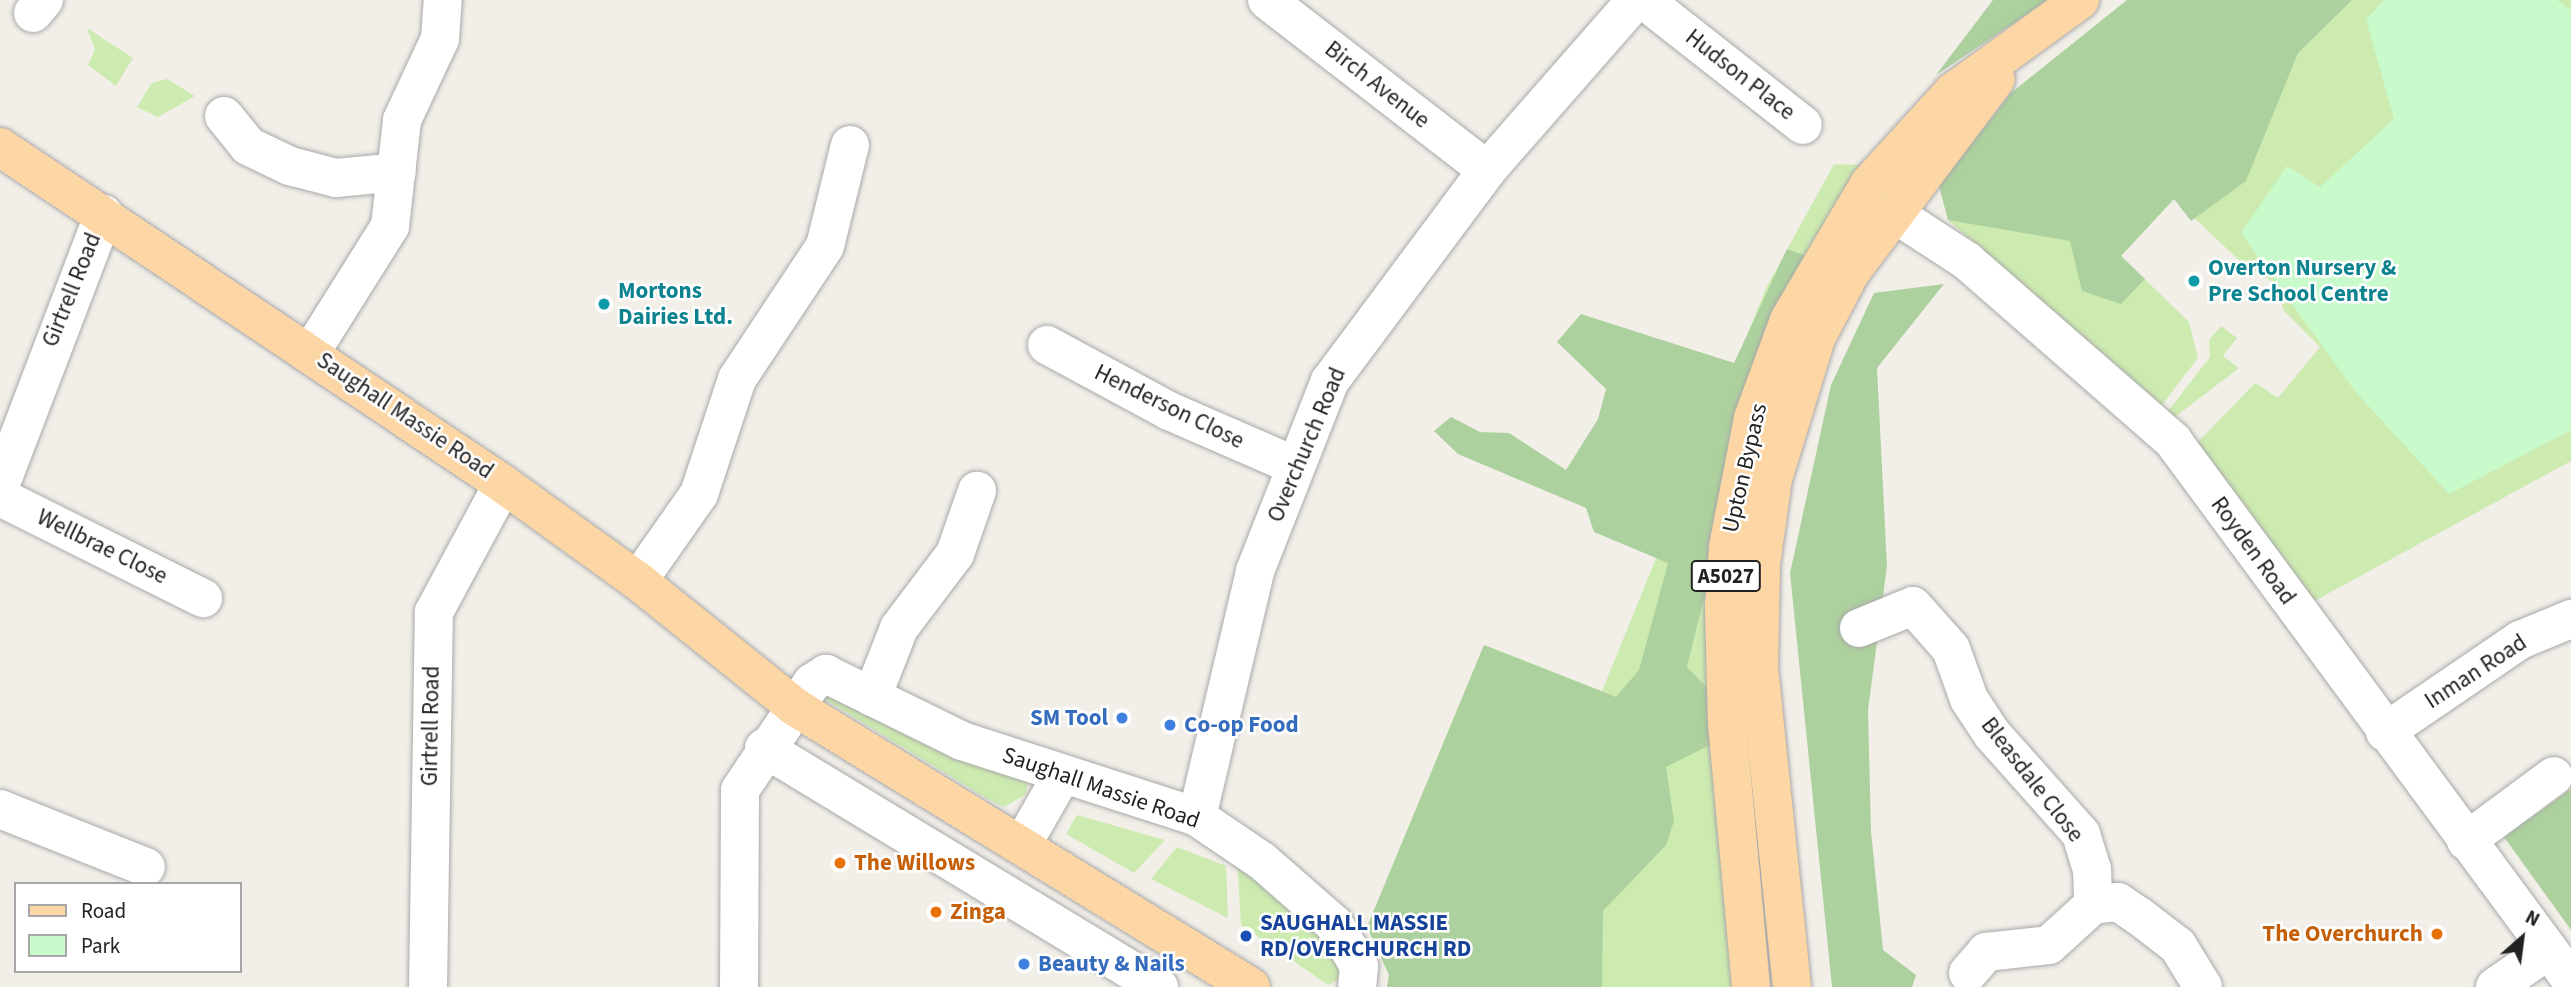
<!DOCTYPE html>
<style>
body{margin:0}
#map{position:relative;width:2571px;height:987px;overflow:hidden;background:#f2efe9;font-family:"Source Sans 3",sans-serif}
div>[style]{position:absolute}
.grass>*{inset:0;background:#cdebb0}
.forest>*{inset:0;background:#add19e}
.park>*{inset:0;background:#c8facc}
.roads{filter:drop-shadow(0 0 2px #a9a9a9) drop-shadow(0 0 2px #a9a9a9)}
.minor>*{height:38px;margin:-19px;padding:0 19px;transform-origin:19px;border-radius:19px;background:#fff}
.major>*{height:38px;margin:-19px;padding:0 19px;transform-origin:19px;border-radius:19px;background:#fcd6a4}
.dots>*{width:19px;height:19px;translate:-50% -50%;box-sizing:border-box;border:4px solid #fff;border-radius:50%}
span{translate:-50% -50%;white-space:nowrap;text-align:center;line-height:1.15;-webkit-text-stroke:5px #fff;paint-order:stroke}
.shield-label span{padding:2px 5px;background:#fff;border:2px solid;border-radius:5px;-webkit-text-stroke-width:0}
.shield-label{font-size:21px;color:#222;font-weight:700}
.street-label{font-size:23px;color:#222}
.culture-label{font-size:23px;color:#0d838f;font-weight:700}
.left{translate:0 -50%;text-align:left}
.shop-label{font-size:23px;color:#366cbe;font-weight:700}
.right{translate:-100% -50%;text-align:right}
.food-label{font-size:23px;color:#c56008;font-weight:700}
.transit-label{font-size:23px;color:#164399;font-weight:700}
.legend{position:absolute;left:14px;top:882px;width:228px;height:91px;box-sizing:border-box;background:#fff;border:2px solid #a7a7a7;margin:0;padding:9px 12px;list-style:none;font-size:21px;color:#222}
.legend li{display:flex;align-items:center;gap:14px;height:35px}
.legend b{width:35px;border:2px solid #a7a7a7}
.north{position:absolute;left:2487px;top:903px;width:70px;height:70px;-webkit-text-stroke:5px #fff;paint-order:stroke;rotate:28deg;font-size:19px;font-weight:700;line-height:28px;text-align:center;color:#222}
.north::after{content:'';display:block;margin:auto;width:24px;height:32px;background:#222;clip-path:polygon(50% 0,100% 100%,50% 72%,0 100%)}
</style>
<div id="map">
<div class="grass">
<i style="clip-path:polygon(2127px 0,2571px 0,2571px 461px,2309px 604px,2196px 444px,2255px 383px,2278px 398px,2320px 347px,2284px 311px,2276px 284px,2242px 263px,2174px 199px,2121px 256px,2189px 322px,2198px 358px,2162px 405px,1948px 220px,1939px 186px,2011px 93px)"></i>
<i style="clip-path:polygon(87px 28px,133px 58px,116px 86px,88px 65px,95px 50px)"></i>
<i style="clip-path:polygon(167px 79px,195px 96px,158px 117px,137px 107px,152px 83px)"></i>
<i style="clip-path:polygon(1834px 164px,1863px 165px,1767px 341px,1740px 987px,1387px 987px,1389px 975px,1367px 927px,1484px 645px,1602px 691px,1767px 286px)"></i>
<i style="clip-path:polygon(2221px 326px,2237px 338px,2223px 356px,2239px 368px,2175px 417px,2168px 411px,2210px 357px,2209px 340px)"></i>
<i style="clip-path:polygon(826px 688px,1028px 783px,1025px 795px,1004px 807px,989px 800px,821px 697px)"></i>
<i style="clip-path:polygon(1077px 815px,1165px 840px,1134px 873px,1066px 834px)"></i>
<i style="clip-path:polygon(1177px 847px,1226px 866px,1228px 918px,1151px 879px)"></i>
<i style="clip-path:polygon(1237px 861px,1332px 946px,1341px 978px,1328px 985px,1241px 925px)"></i>
</div>
<div class="forest">
<i style="clip-path:polygon(1993px 0,2048px 0,1936px 75px)"></i>
<i style="clip-path:polygon(2127px 0,2352px 0,2298px 53px,2246px 181px,2191px 221px,2174px 199px,2121px 256px,2145px 279px,2121px 304px,2082px 291px,2070px 241px,1948px 220px,1939px 186px,2011px 93px)"></i>
<i style="clip-path:polygon(1787px 249px,1806px 256px,1728px 500px,1687px 667px,1709px 690px,1718px 741px,1666px 767px,1674px 821px,1666px 845px,1603px 911px,1602px 987px,1387px 987px,1389px 975px,1367px 927px,1484px 645px,1616px 697px,1639px 670px,1668px 563px,1594px 532px,1586px 508px,1458px 454px,1434px 431px,1451px 417px,1480px 432px,1509px 433px,1566px 470px,1598px 419px,1606px 389px,1557px 342px,1581px 314px,1734px 363px)"></i>
<i style="clip-path:polygon(1944px 284px,1877px 368px,1887px 566px,1868px 710px,1871px 831px,1883px 950px,1916px 975px,1912px 987px,1832px 987px,1790px 573px,1831px 385px,1874px 293px)"></i>
<i style="clip-path:polygon(2571px 789px,2571px 930px,2504px 837px)"></i>
</div>
<div class="park">
<i style="clip-path:polygon(2384px 0,2557px 0,2571px 10px,2571px 430px,2449px 494px,2354px 390px,2241px 233px,2287px 166px,2320px 187px,2394px 119px,2366px 20px)"></i>
</div>
<div class="roads">
<div class="minor">
<i style="left:1267px;top:0;width:278px;rotate:37.7deg"></i>
<i style="left:1644px;top:0;width:202px;rotate:38.2deg"></i>
<i style="left:33px;top:13px;width:17px;rotate:-50deg"></i>
<i style="left:224px;top:116px;width:38px;rotate:51deg"></i>
<i style="left:248px;top:146px;width:47px;rotate:25.5deg"></i>
<i style="left:290px;top:166px;width:48px;rotate:14.6deg"></i>
<i style="left:336px;top:178px;width:61px;rotate:-5.6deg"></i>
<i style="left:1867px;top:196px;width:119px;rotate:33deg"></i>
<i style="left:1967px;top:261px;width:274px;rotate:41.1deg"></i>
<i style="left:2173px;top:441px;width:670px;rotate:53.56deg"></i>
<i style="left:1047px;top:345px;width:139px;rotate:28.4deg"></i>
<i style="left:1169px;top:411px;width:135px;rotate:23.5deg"></i>
<i style="left:311px;top:352px;width:149px;rotate:-57.9deg"></i>
<i style="left:390px;top:226px;width:107px;rotate:-83.5deg"></i>
<i style="left:402px;top:120px;width:89px;rotate:-64.9deg"></i>
<i style="left:440px;top:39px;width:39px;rotate:-86deg"></i>
<i style="left:0;top:486px;width:291px;rotate:-69.1deg"></i>
<i style="left:0;top:497px;width:227px;rotate:26.5deg"></i>
<i style="left:638px;top:581px;width:106px;rotate:-55deg"></i>
<i style="left:699px;top:494px;width:121px;rotate:-71.7deg"></i>
<i style="left:737px;top:379px;width:159px;rotate:-56.5deg"></i>
<i style="left:825px;top:246px;width:104px;rotate:-76.1deg"></i>
<i style="left:1859px;top:628px;width:58px;rotate:-22.2deg"></i>
<i style="left:1913px;top:606px;width:57px;rotate:48.5deg"></i>
<i style="left:1951px;top:649px;width:53px;rotate:70.2deg"></i>
<i style="left:1969px;top:699px;width:42px;rotate:56.7deg"></i>
<i style="left:1992px;top:734px;width:134px;rotate:48.3deg"></i>
<i style="left:2081px;top:834px;width:37px;rotate:73deg"></i>
<i style="left:2092px;top:869px;width:36px;rotate:88deg"></i>
<i style="left:872px;top:697px;width:74px;rotate:-68.6deg"></i>
<i style="left:899px;top:628px;width:93px;rotate:-52.9deg"></i>
<i style="left:955px;top:554px;width:67px;rotate:-70.8deg"></i>
<i style="left:2385px;top:732px;width:163px;rotate:-34.3deg"></i>
<i style="left:2520px;top:640px;width:55px;rotate:-22.4deg"></i>
<i style="left:764px;top:748px;width:462px;rotate:31.2deg"></i>
<i style="left:0;top:809px;width:157px;rotate:21.7deg"></i>
<i style="left:1197px;top:817px;width:253px;rotate:-76.7deg"></i>
<i style="left:1255px;top:571px;width:204px;rotate:-68.5deg"></i>
<i style="left:1330px;top:381px;width:263px;rotate:-53.3deg"></i>
<i style="left:1487px;top:170px;width:226px;rotate:-48.8deg"></i>
<i style="left:2466px;top:841px;width:109px;rotate:-36.5deg"></i>
<i style="left:1022px;top:845px;width:81px;rotate:-60.3deg"></i>
<i style="left:2093px;top:905px;width:25px;rotate:-7deg"></i>
<i style="left:2118px;top:902px;width:25px;rotate:34deg"></i>
<i style="left:2139px;top:916px;width:49px;rotate:37.6deg"></i>
<i style="left:2178px;top:946px;width:48px;rotate:58.6deg"></i>
<i style="left:1968px;top:973px;width:28px;rotate:-49deg"></i>
<i style="left:1986px;top:952px;width:63px;rotate:-6.3deg"></i>
<i style="left:2049px;top:945px;width:59px;rotate:-42.3deg"></i>
<i style="left:428px;top:987px;width:375px;rotate:-89.1deg"></i>
<i style="left:434px;top:612px;width:145px;rotate:-61.7deg"></i>
<i style="left:739px;top:987px;width:197px;rotate:-89.7deg"></i>
<i style="left:740px;top:790px;width:129px;rotate:-56.1deg"></i>
<i style="left:812px;top:683px;width:17px;rotate:-33deg"></i>
<i style="left:826px;top:674px;width:152px;rotate:26.2deg"></i>
<i style="left:962px;top:741px;width:247px;rotate:17.9deg"></i>
<i style="left:1197px;top:817px;width:78px;rotate:34.1deg"></i>
<i style="left:1262px;top:861px;width:96px;rotate:41.2deg"></i>
<i style="left:1334px;top:924px;width:49px;rotate:59.2deg"></i>
<i style="left:1359px;top:966px;width:21px;rotate:95deg"></i>
<i style="left:2495px;top:987px;width:62px;rotate:-34.5deg"></i>
</div>
<div class="major">
<i style="left:0;top:147px;width:605px;rotate:33.82deg"></i>
<i style="left:503px;top:484px;width:166px;rotate:35.7deg"></i>
<i style="left:638px;top:581px;width:201px;rotate:38.7deg"></i>
<i style="left:795px;top:707px;width:535px;rotate:31.55deg"></i>
<i style="left:1751px;top:987px;width:264px;rotate:-95.2deg"></i>
<i style="left:1727px;top:724px;width:118px;rotate:-91.5deg"></i>
<i style="left:1724px;top:606px;width:59px;rotate:-86.1deg"></i>
<i style="left:1728px;top:547px;width:131px;rotate:-79deg"></i>
<i style="left:1753px;top:418px;width:104px;rotate:-69.8deg"></i>
<i style="left:1789px;top:320px;width:158px;rotate:-59.5deg"></i>
<i style="left:1869px;top:184px;width:125px;rotate:-47.6deg"></i>
<i style="left:1953px;top:92px;width:157px;rotate:-35.9deg"></i>
<i style="left:1792px;top:987px;width:319px;rotate:-95.9deg"></i>
<i style="left:1759px;top:670px;width:105px;rotate:-88.9deg"></i>
<i style="left:1761px;top:565px;width:87px;rotate:-82.1deg"></i>
<i style="left:1773px;top:479px;width:147px;rotate:-73deg"></i>
<i style="left:1816px;top:338px;width:75px;rotate:-62.1deg"></i>
<i style="left:1851px;top:272px;width:241px;rotate:-53.1deg"></i>
</div>
</div>
<div class="dots">
<i style="left:2194px;top:281px;background:#0f9aa8"></i>
<i style="left:604px;top:304px;background:#0f9aa8"></i>
<i style="left:1122px;top:718px;background:#3f7fe0"></i>
<i style="left:1170px;top:725px;background:#3f7fe0"></i>
<i style="left:840px;top:863px;background:#e8710a"></i>
<i style="left:936px;top:912px;background:#e8710a"></i>
<i style="left:2437px;top:934px;background:#e8710a"></i>
<i style="left:1246px;top:936px;background:#1a4fb4"></i>
<i style="left:1024px;top:964px;background:#3f7fe0"></i>
</div>
<div class="shield-label">
<span style="left:1726px;top:576px">A5027</span>
</div>
<div class="street-label">
<span style="left:1740px;top:75px;rotate:38deg">Hudson Place</span>
<span style="left:1377px;top:85px;rotate:38deg">Birch Avenue</span>
<span style="left:72px;top:290px;rotate:-68deg">Girtrell Road</span>
<span style="left:1169px;top:407px;rotate:26deg">Henderson Close</span>
<span style="left:405px;top:416px;rotate:34deg">Saughall Massie Road</span>
<span style="left:1307px;top:445px;rotate:-67deg">Overchurch Road</span>
<span style="left:1745px;top:468px;rotate:-77deg">Upton Bypass</span>
<span style="left:102px;top:547px;rotate:26deg">Wellbrae Close</span>
<span style="left:2253px;top:551px;rotate:54deg">Royden Road</span>
<span style="left:2476px;top:672px;rotate:-33deg">Inman Road</span>
<span style="left:431px;top:726px;rotate:-89deg">Girtrell Road</span>
<span style="left:2032px;top:780px;rotate:52deg">Bleasdale Close</span>
<span style="left:1101px;top:788px;rotate:19deg">Saughall Massie Road</span>
</div>
<div class="culture-label">
<span class="left" style="left:2208px;top:281px">Overton Nursery &amp;<br>Pre School Centre</span>
<span class="left" style="left:618px;top:304px">Mortons<br>Dairies Ltd.</span>
</div>
<div class="shop-label">
<span class="right" style="left:1108px;top:718px">SM Tool</span>
<span class="left" style="left:1184px;top:725px">Co-op Food</span>
<span class="left" style="left:1038px;top:964px">Beauty &amp; Nails</span>
</div>
<div class="food-label">
<span class="left" style="left:854px;top:863px">The Willows</span>
<span class="left" style="left:950px;top:912px">Zinga</span>
<span class="right" style="left:2423px;top:934px">The Overchurch</span>
</div>
<div class="transit-label">
<span class="left" style="left:1260px;top:936px">SAUGHALL MASSIE<br>RD/OVERCHURCH RD</span>
</div>
<ul class="legend">
<li><b style="height:9px;background:#fcd6a4"></b>Road</li>
<li><b style="height:19px;background:#c8facc"></b>Park</li>
</ul>
<div class="north">N</div>
</div>
